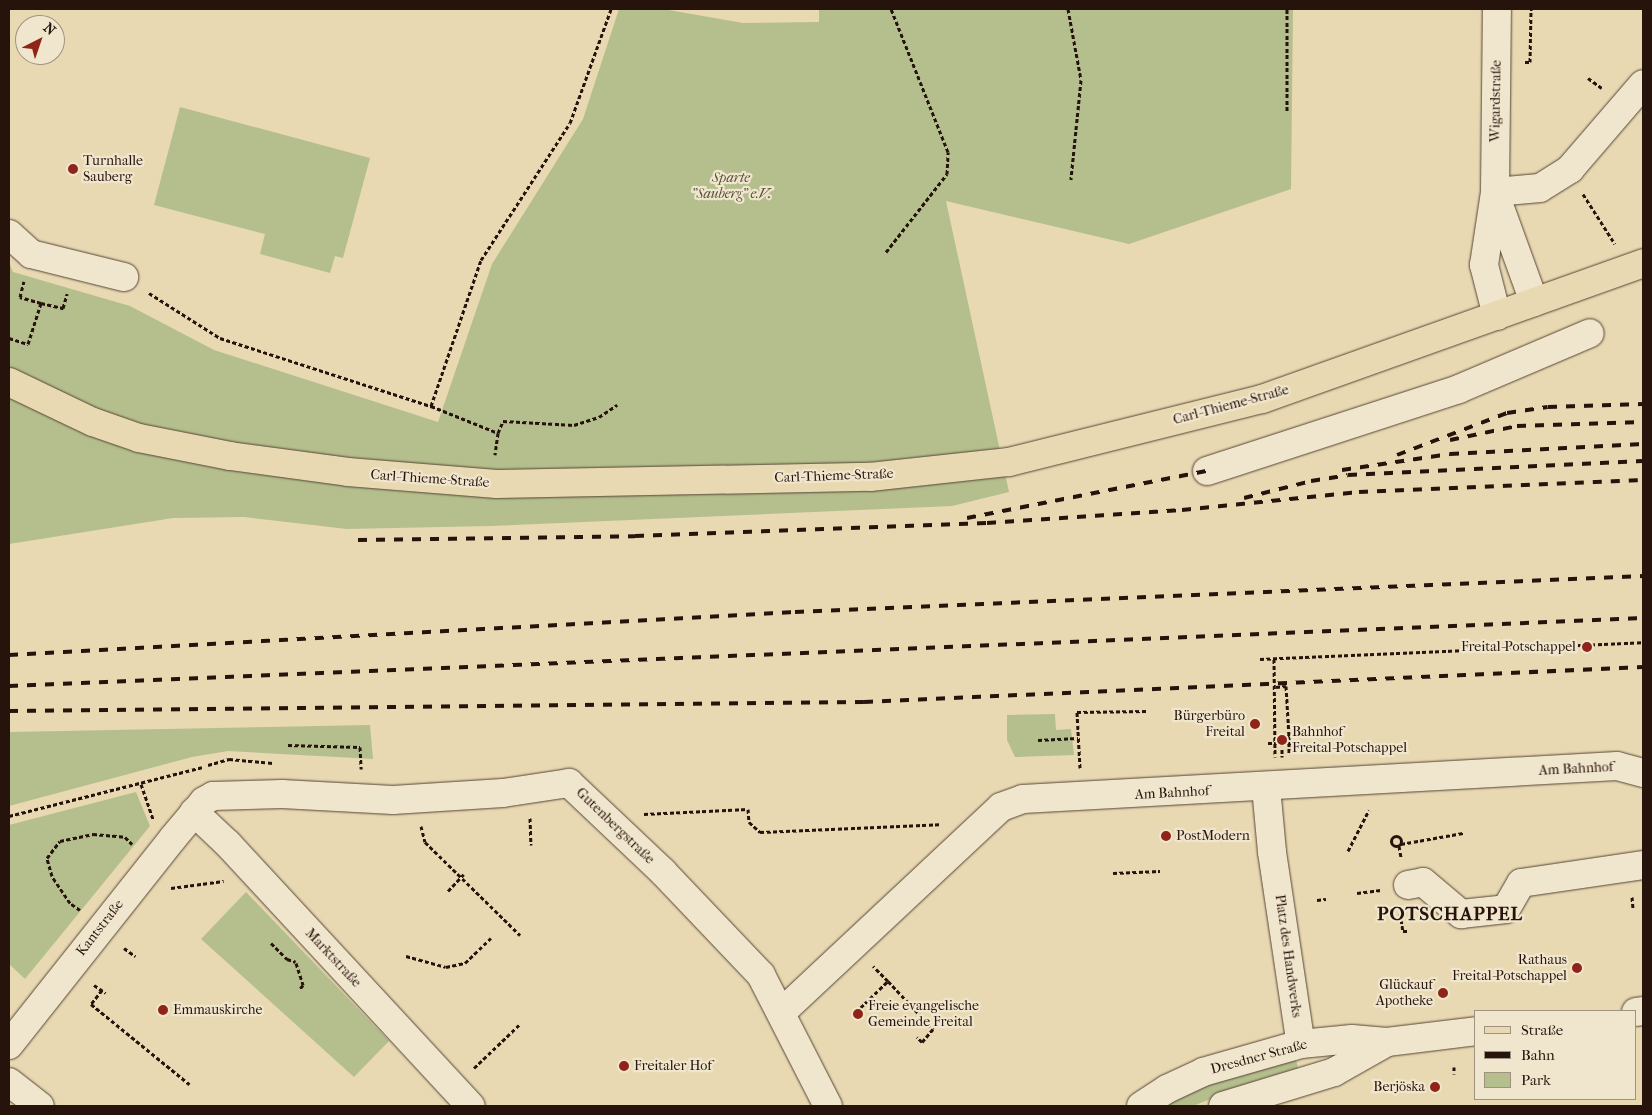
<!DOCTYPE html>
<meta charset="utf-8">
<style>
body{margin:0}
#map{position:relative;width:1652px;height:1115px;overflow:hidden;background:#e8d9b2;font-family:"IM FELL French Canon",serif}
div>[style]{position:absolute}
.green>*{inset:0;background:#b5bf8d}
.path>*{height:3px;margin-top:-1.5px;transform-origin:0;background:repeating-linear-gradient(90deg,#26130c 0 4px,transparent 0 6.5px)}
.path>.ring{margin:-1.5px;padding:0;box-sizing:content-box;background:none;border:3px solid #26130c;border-radius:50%}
.roads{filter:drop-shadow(0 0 1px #564436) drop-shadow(0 0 1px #564436)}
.minor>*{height:28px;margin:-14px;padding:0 14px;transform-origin:14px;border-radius:14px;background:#f0e6cd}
.major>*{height:28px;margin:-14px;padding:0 14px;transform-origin:14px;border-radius:14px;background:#e8d9b2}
.rail>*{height:4px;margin-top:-2px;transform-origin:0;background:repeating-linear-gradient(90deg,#26130c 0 9px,transparent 0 18px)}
.dots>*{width:14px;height:14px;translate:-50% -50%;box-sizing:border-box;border:2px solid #f0e6cd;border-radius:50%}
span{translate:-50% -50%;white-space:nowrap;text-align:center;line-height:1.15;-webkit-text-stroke:4.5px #f0e6cd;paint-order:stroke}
.street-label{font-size:14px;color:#26130c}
.poi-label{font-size:14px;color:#26130c}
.left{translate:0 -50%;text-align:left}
.right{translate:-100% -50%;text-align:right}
.park-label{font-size:14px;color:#584f39;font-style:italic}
.district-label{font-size:19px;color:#26130c;font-weight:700;letter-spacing:1px}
.frame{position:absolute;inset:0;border:10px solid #26130c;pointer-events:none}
.legend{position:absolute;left:1474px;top:1010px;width:162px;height:90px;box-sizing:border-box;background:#f0e6cd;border:1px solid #9f9280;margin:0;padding:6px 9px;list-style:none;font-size:15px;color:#26130c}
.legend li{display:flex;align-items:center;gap:10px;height:25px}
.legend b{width:25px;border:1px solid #9f9280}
.north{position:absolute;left:15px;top:15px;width:50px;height:50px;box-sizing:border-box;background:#f0e6cd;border:1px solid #9f9280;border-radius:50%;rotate:41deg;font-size:14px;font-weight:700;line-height:20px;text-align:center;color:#26130c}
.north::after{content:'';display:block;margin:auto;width:18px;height:22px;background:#8f2418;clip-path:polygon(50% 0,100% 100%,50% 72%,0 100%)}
</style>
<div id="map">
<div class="green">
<i style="clip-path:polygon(619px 9px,663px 9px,743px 23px,819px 22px,819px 9px,1293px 9px,1291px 189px,1129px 244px,946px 201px,1009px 492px,952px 506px,490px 526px,347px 529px,244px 517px,173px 518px,9px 544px,9px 262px,13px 272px,130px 306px,214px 350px,438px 422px,492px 264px,583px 119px)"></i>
<i style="clip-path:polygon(180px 107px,370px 158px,343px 258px,335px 256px,330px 273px,260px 254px,265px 234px,154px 205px)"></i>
<i style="clip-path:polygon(1055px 714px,1056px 730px,1071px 729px,1074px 755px,1015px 757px,1007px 740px,1007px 715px)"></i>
<i style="clip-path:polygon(370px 725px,373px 759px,228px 751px,192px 757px,9px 806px,9px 732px)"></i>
<i style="clip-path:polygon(136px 792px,150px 826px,25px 979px,9px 964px,9px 825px)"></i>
<i style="clip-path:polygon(246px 892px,389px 1041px,354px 1077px,201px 939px)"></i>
<i style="clip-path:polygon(1295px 1055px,1298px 1068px,1255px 1081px,1193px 1106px,1158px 1106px,1173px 1094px)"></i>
</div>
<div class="path">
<i style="left:1068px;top:9px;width:72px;rotate:79.6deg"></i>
<i style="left:1081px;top:80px;width:100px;rotate:95.8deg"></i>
<i style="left:1525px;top:62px;width:5px"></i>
<i style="left:1530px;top:62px;width:53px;rotate:-88.9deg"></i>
<i style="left:1588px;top:78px;width:17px;rotate:36deg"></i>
<i style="left:1287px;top:111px;width:102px;rotate:-90deg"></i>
<i style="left:1583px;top:194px;width:59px;rotate:57.4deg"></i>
<i style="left:886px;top:252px;width:99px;rotate:-52deg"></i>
<i style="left:947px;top:174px;width:22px;rotate:-87deg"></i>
<i style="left:948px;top:152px;width:154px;rotate:-111.7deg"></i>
<i style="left:149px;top:293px;width:84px;rotate:32.4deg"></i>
<i style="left:220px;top:338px;width:222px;rotate:17.9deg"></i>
<i style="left:431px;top:406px;width:72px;rotate:21.9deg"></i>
<i style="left:498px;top:433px;width:22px;rotate:98deg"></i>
<i style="left:41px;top:303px;width:23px;rotate:13deg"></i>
<i style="left:63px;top:308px;width:15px;rotate:-74deg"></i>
<i style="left:9px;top:338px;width:20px;rotate:18deg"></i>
<i style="left:28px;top:344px;width:43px;rotate:-72.4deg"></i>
<i style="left:41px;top:303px;width:22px;rotate:-164deg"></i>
<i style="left:20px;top:297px;width:16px;rotate:-76deg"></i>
<i style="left:431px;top:406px;width:154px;rotate:-71.1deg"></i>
<i style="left:481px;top:260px;width:163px;rotate:-57deg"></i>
<i style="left:570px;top:123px;width:121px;rotate:-70.2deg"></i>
<i style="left:498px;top:433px;width:13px;rotate:-67deg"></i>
<i style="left:503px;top:421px;width:71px;rotate:3.2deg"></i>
<i style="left:574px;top:425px;width:26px;rotate:-18deg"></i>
<i style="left:599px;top:417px;width:22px;rotate:-34deg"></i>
<i style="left:1260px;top:659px;width:383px;rotate:-2.5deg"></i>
<i style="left:1274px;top:659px;width:98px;rotate:89.4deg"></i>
<i style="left:1276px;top:687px;width:10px;rotate:-6deg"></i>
<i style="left:1286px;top:686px;width:50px;rotate:86.6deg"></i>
<i style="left:1289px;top:736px;width:12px;rotate:180deg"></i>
<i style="left:1289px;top:736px;width:19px;rotate:90deg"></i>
<i style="left:1038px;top:740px;width:40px;rotate:-2.9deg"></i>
<i style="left:1268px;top:743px;width:27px"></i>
<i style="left:1282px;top:743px;width:14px;rotate:90deg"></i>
<i style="left:288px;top:745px;width:72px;rotate:1.6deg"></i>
<i style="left:360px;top:747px;width:22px;rotate:87deg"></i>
<i style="left:208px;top:765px;width:22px;rotate:-16deg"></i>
<i style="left:229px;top:759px;width:44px;rotate:5.2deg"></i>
<i style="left:1080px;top:768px;width:56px;rotate:-93.1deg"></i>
<i style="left:1077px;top:712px;width:70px;rotate:-0.8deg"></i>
<i style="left:141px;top:784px;width:37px;rotate:71deg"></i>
<i style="left:644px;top:814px;width:104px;rotate:-2.8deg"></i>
<i style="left:748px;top:809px;width:13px;rotate:86deg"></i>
<i style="left:749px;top:822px;width:15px;rotate:42deg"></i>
<i style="left:760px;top:832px;width:180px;rotate:-2.5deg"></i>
<i style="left:9px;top:816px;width:199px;rotate:-14.2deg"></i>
<i style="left:530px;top:818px;width:27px;rotate:88deg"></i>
<i style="left:421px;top:826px;width:16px;rotate:76deg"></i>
<i style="left:425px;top:842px;width:133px;rotate:44.4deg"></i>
<i class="ring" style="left:1391px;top:836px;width:7px;height:7px"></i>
<i style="left:1401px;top:844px;width:63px;rotate:-10.1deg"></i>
<i style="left:1399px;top:846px;width:11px;rotate:80deg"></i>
<i style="left:1348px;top:851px;width:46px;rotate:-62.9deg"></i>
<i style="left:1113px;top:873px;width:47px;rotate:-2.4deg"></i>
<i style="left:171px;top:888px;width:53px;rotate:-7.5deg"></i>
<i style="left:448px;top:891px;width:23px;rotate:-47deg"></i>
<i style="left:1357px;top:893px;width:24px;rotate:-7deg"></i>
<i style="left:1632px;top:897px;width:11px;rotate:85deg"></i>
<i style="left:1317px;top:900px;width:9px;rotate:-6deg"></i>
<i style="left:80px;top:910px;width:12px;rotate:-145deg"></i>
<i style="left:70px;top:903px;width:32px;rotate:-124deg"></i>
<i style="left:52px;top:876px;width:19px;rotate:-106deg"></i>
<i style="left:47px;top:858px;width:21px;rotate:-53deg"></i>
<i style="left:60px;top:841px;width:34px;rotate:-12deg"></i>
<i style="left:93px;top:834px;width:32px;rotate:5deg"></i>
<i style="left:125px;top:837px;width:10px;rotate:45deg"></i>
<i style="left:1400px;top:913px;width:18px;rotate:81deg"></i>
<i style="left:1403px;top:931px;width:5px"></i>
<i style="left:271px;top:943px;width:23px;rotate:45deg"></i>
<i style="left:287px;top:959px;width:9px;rotate:18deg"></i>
<i style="left:124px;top:948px;width:14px;rotate:36deg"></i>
<i style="left:406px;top:956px;width:41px;rotate:15.4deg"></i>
<i style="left:446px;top:967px;width:19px;rotate:-12deg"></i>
<i style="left:465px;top:963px;width:36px;rotate:-44deg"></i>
<i style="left:296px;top:963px;width:23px;rotate:72deg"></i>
<i style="left:303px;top:985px;width:6px;rotate:129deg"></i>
<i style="left:888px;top:981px;width:66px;rotate:46.8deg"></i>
<i style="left:933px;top:1029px;width:17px;rotate:130deg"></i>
<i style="left:922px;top:1042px;width:7px;rotate:-135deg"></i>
<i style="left:94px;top:985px;width:14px;rotate:34deg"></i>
<i style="left:102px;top:990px;width:18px;rotate:128deg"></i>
<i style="left:91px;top:1004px;width:127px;rotate:39.2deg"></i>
<i style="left:858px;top:1014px;width:3px;rotate:-135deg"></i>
<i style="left:856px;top:1012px;width:45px;rotate:-44.1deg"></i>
<i style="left:888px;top:981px;width:21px;rotate:-135deg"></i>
<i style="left:1454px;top:1067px;width:7px;rotate:90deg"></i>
<i style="left:474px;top:1068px;width:64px;rotate:-43.7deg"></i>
</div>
<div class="roads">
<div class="minor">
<i style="left:1495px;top:192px;width:45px;rotate:-5.1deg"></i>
<i style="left:1540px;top:188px;width:36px;rotate:-32deg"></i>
<i style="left:1570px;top:169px;width:112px;rotate:-49.3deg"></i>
<i style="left:1495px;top:194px;width:115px;rotate:70.1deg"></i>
<i style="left:9px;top:234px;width:30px;rotate:42deg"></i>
<i style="left:31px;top:254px;width:96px;rotate:13.9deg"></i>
<i style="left:1497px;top:316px;width:53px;rotate:-104.3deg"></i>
<i style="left:1484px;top:265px;width:74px;rotate:-81.4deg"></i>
<i style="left:1495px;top:192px;width:183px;rotate:-89.4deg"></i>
<i style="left:1207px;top:471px;width:265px;rotate:-18deg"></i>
<i style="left:1459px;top:389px;width:142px;rotate:-23.1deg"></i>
<i style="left:1266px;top:787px;width:65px;rotate:84.7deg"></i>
<i style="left:1272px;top:852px;width:182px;rotate:81.5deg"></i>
<i style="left:194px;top:812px;width:47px;rotate:43.3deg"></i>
<i style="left:228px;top:844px;width:357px;rotate:47.2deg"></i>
<i style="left:1408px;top:885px;width:15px;rotate:-11deg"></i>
<i style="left:1423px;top:882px;width:50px;rotate:40.1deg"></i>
<i style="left:1461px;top:914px;width:45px;rotate:-6.3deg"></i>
<i style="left:1506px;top:909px;width:30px;rotate:-60deg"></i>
<i style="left:1521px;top:883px;width:123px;rotate:-8.4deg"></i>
<i style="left:782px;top:1012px;width:300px;rotate:-43.1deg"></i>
<i style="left:1001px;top:807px;width:23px;rotate:-20deg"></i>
<i style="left:1023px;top:799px;width:595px;rotate:-3.18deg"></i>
<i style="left:1617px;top:766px;width:27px;rotate:15deg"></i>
<i style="left:1636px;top:1012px;width:7px;rotate:-8deg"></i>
<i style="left:9px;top:1045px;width:264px;rotate:-51.6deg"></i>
<i style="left:173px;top:838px;width:48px;rotate:-50deg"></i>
<i style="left:204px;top:801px;width:10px;rotate:-29deg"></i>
<i style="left:213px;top:796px;width:69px;rotate:-1.7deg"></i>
<i style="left:282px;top:794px;width:111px;rotate:3.1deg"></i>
<i style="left:393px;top:800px;width:110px;rotate:-3.6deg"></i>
<i style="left:503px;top:793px;width:67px;rotate:-8.6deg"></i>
<i style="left:569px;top:783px;width:129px;rotate:43.4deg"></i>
<i style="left:663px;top:872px;width:142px;rotate:46.4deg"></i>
<i style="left:761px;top:975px;width:147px;rotate:62.9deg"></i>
<i style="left:9px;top:1082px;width:39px;rotate:38deg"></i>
<i style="left:1141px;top:1106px;width:31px;rotate:-33deg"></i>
<i style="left:1167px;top:1089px;width:40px;rotate:-25deg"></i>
<i style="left:1203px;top:1072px;width:102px;rotate:-15.9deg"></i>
<i style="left:1301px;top:1044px;width:51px;rotate:-5.6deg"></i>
<i style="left:1352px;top:1039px;width:35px;rotate:5deg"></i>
<i style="left:1387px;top:1042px;width:90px;rotate:-7deg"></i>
<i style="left:1223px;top:1106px;width:116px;rotate:-17deg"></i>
<i style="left:1334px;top:1072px;width:61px;rotate:-29.5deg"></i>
</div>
<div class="major">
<i style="left:9px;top:382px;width:93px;rotate:25.5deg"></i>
<i style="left:93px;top:422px;width:49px;rotate:19.2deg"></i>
<i style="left:139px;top:438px;width:93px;rotate:11.2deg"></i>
<i style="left:230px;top:456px;width:119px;rotate:7.7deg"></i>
<i style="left:348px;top:472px;width:149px;rotate:4.6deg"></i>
<i style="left:497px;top:484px;width:373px;rotate:-1.1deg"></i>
<i style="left:870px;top:477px;width:140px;rotate:-6.2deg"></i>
<i style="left:1009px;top:462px;width:261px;rotate:-14deg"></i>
<i style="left:1262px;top:399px;width:405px;rotate:-19.6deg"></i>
</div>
</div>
<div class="rail">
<i style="left:1450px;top:440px;width:68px;rotate:-11.8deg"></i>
<i style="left:1517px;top:426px;width:126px;rotate:-1.8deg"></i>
<i style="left:1397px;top:455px;width:118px;rotate:-20.9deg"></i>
<i style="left:1507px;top:413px;width:41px;rotate:-8.3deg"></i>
<i style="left:1548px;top:407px;width:95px;rotate:-1.8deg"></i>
<i style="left:1342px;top:470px;width:109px;rotate:-8.4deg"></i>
<i style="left:1450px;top:454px;width:193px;rotate:-3deg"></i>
<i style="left:1244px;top:498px;width:69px;rotate:-14.2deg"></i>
<i style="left:1311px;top:481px;width:37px;rotate:-9deg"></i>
<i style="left:1348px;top:475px;width:295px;rotate:-2.7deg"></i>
<i style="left:967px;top:518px;width:245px;rotate:-11.1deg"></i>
<i style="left:358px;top:540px;width:277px;rotate:-0.8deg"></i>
<i style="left:635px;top:536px;width:352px;rotate:-2.1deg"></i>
<i style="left:987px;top:523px;width:195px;rotate:-3.8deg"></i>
<i style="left:1182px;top:510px;width:178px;rotate:-5.8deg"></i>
<i style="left:1359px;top:492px;width:284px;rotate:-2.4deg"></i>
<i style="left:9px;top:655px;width:787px;rotate:-3.13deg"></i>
<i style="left:795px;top:612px;width:849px;rotate:-2.43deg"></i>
<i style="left:9px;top:686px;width:1635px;rotate:-2.38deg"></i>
<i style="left:9px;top:711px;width:855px;rotate:-0.6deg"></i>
<i style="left:864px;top:702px;width:780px;rotate:-2.57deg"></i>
</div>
<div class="dots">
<i style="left:73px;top:169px;background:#8f2418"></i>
<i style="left:1587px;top:647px;background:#8f2418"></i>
<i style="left:1255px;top:724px;background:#8f2418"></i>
<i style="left:1282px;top:740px;background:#8f2418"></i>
<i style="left:1166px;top:836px;background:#8f2418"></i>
<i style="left:1577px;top:968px;background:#8f2418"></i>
<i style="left:1443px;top:993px;background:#8f2418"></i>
<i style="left:163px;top:1010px;background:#8f2418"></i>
<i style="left:858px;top:1014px;background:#8f2418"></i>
<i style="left:624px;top:1066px;background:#8f2418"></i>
<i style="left:1435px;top:1087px;background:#8f2418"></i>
</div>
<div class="street-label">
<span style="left:1496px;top:101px;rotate:-89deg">Wigardstraße</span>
<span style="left:1231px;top:405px;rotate:-15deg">Carl-Thieme-Straße</span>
<span style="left:834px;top:476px;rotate:-2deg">Carl-Thieme-Straße</span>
<span style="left:430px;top:479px;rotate:4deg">Carl-Thieme-Straße</span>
<span style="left:1576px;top:769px;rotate:-3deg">Am Bahnhof</span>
<span style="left:1172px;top:793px;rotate:-3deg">Am Bahnhof</span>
<span style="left:615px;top:826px;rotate:44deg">Gutenbergstraße</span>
<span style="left:100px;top:928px;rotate:-52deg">Kantstraße</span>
<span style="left:1288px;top:956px;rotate:82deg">Platz des Handwerks</span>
<span style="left:333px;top:958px;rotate:47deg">Marktstraße</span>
<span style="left:1259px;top:1057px;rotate:-15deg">Dresdner Straße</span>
</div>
<div class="poi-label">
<span class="left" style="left:83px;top:169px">Turnhalle<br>Sauberg</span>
<span class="right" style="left:1576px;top:647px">Freital-Potschappel</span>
<span class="right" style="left:1245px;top:724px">Bürgerbüro<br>Freital</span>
<span class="left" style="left:1292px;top:740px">Bahnhof<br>Freital-Potschappel</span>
<span class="left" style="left:1176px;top:836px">PostModern</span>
<span class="right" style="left:1567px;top:968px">Rathaus<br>Freital-Potschappel</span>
<span class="right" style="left:1433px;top:993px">Glückauf<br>Apotheke</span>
<span class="left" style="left:868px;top:1014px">Freie evangelische<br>Gemeinde Freital</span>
<span class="left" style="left:173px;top:1010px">Emmauskirche</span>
<span class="left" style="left:634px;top:1066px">Freitaler Hof</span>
<span class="right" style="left:1425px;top:1087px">Berjöska</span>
</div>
<div class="park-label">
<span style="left:731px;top:186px">Sparte<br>"Sauberg" e.V.</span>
</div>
<div class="district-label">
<span style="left:1450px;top:915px">POTSCHAPPEL</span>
</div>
<div class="frame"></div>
<ul class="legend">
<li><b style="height:6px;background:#e8d9b2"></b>Straße</li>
<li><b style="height:6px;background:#26130c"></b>Bahn</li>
<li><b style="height:14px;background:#b5bf8d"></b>Park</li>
</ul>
<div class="north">N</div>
</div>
